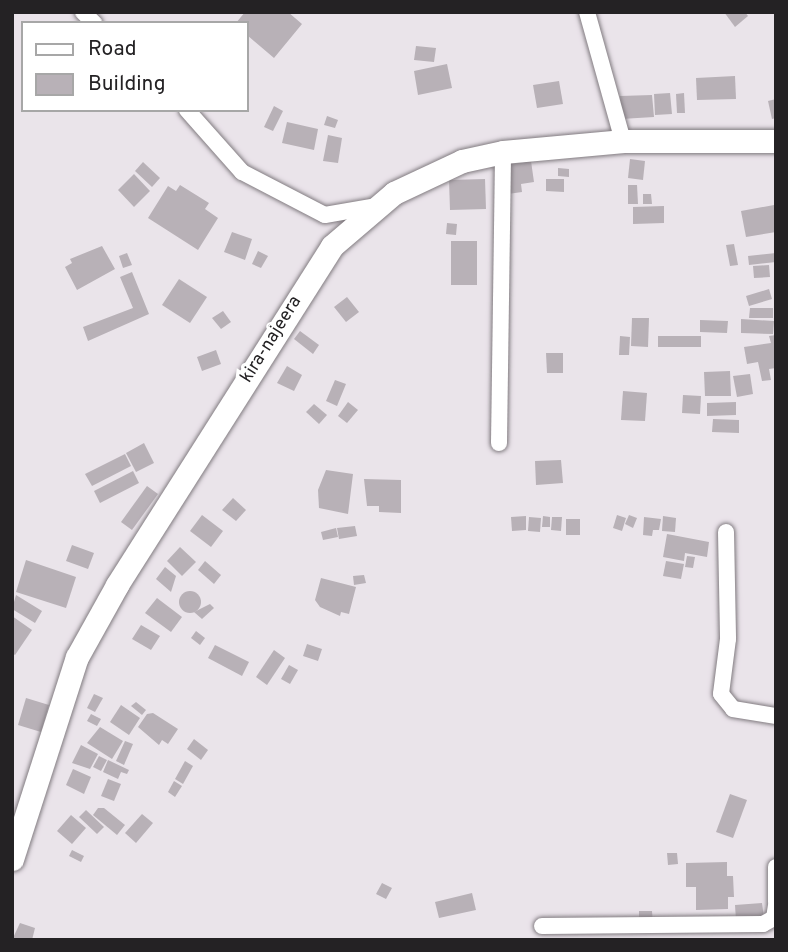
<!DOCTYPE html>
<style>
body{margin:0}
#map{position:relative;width:788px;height:952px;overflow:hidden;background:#eae4ea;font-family:Overpass,sans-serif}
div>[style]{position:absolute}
.building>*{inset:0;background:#b8b1b7}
.round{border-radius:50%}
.roads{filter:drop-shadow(0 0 2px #817b80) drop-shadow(0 0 2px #817b80)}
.street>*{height:16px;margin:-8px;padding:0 8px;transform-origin:8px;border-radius:8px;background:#fff}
.secondary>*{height:23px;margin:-11.5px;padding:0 11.5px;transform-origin:11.5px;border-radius:11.5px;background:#fff}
span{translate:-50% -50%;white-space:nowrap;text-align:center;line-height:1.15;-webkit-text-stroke:7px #fff;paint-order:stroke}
.street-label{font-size:18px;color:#242224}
.frame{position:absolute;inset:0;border:14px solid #242224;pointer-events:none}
.legend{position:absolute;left:21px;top:21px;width:228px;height:91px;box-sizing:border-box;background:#fff;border:2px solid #a7a7a7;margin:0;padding:9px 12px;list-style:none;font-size:21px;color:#242224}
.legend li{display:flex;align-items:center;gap:14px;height:35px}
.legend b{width:35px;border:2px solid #a7a7a7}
</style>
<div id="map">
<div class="building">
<i style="clip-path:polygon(245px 12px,288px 12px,302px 24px,274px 58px,247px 35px,247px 23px,236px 23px)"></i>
<i style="clip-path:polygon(724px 12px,745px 12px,748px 16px,735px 27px)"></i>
<i style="clip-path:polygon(416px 46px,436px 48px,434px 62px,414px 60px)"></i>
<i style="clip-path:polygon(447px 64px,452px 88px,418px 95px,414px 71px)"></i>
<i style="clip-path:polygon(735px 76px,736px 99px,697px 100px,696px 78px)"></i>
<i style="clip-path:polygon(559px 81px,563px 104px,537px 108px,533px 85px)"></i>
<i style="clip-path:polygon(670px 93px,672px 114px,655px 115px,654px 94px)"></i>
<i style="clip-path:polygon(684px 93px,685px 113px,677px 113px,676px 94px)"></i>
<i style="clip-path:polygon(652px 95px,654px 117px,621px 119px,620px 96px)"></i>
<i style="clip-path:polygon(776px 99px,776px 118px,772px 119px,768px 101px)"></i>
<i style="clip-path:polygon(274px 106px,283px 111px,273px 131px,264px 127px)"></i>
<i style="clip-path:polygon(327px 116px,338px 120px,335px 128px,324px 125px)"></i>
<i style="clip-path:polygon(287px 122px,318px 129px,314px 150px,282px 143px)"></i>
<i style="clip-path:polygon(328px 135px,342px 138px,338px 163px,323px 161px)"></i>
<i style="clip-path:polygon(630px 159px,645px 161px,643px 180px,628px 178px)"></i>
<i style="clip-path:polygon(531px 161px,534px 182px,521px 184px,522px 192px,508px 194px,504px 165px)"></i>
<i style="clip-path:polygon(143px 162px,160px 178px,152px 187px,135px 171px)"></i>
<i style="clip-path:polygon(558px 168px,569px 169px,569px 177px,558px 176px)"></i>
<i style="clip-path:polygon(134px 174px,150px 191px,134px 207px,118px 190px)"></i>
<i style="clip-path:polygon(485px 179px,486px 209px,450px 210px,449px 180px)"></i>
<i style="clip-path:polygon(546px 179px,564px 179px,564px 192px,546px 191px)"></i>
<i style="clip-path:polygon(180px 185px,209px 203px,205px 209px,218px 218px,198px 250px,148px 218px,168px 186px,176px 191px)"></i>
<i style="clip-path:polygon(628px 185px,637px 185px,638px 204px,628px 204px)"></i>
<i style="clip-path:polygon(643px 194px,651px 194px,652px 204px,643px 204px)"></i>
<i style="clip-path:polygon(774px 205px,776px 232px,746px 237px,741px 211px)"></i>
<i style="clip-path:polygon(664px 206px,664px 223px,633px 224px,633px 207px)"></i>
<i style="clip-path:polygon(447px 223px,457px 224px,456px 235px,446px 234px)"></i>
<i style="clip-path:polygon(232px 232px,252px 239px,245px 260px,224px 252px)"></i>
<i style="clip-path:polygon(451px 241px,477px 241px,477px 285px,451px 285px)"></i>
<i style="clip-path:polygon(734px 244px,738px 265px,730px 266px,726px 245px)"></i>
<i style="clip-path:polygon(102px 246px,115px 269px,77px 290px,65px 267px,72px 263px,70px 259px)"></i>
<i style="clip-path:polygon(258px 251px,268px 256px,261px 268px,252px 264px)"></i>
<i style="clip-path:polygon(127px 253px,132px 265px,123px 268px,119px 256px)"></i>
<i style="clip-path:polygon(776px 253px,776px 262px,749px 265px,748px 256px)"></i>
<i style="clip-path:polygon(769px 265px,770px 277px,754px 278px,753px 266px)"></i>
<i style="clip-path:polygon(132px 272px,149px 314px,88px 341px,83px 327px,133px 308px,120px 277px)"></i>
<i style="clip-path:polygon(179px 279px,207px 297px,190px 323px,162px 305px)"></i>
<i style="clip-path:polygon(769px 289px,772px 299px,749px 306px,746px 296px)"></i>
<i style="clip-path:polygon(347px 297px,359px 312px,346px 322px,334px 307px)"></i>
<i style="clip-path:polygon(750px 308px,773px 308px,773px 318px,749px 318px)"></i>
<i style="clip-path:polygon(223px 311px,231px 322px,221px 329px,212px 318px)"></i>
<i style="clip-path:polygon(632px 318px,649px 318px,648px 347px,631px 346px)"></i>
<i style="clip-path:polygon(741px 319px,774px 321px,773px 334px,741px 333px)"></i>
<i style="clip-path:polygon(700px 320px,728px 321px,727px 333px,700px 332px)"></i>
<i style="clip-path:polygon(300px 331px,319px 345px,313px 354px,294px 339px)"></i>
<i style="clip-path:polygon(776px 335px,776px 368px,769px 369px,771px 380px,762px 381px,758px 362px,747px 364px,744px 347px,771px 343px,769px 336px)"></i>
<i style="clip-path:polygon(620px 336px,630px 337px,629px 355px,619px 355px)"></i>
<i style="clip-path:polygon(658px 336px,701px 336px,701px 347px,658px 347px)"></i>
<i style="clip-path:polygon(216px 350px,221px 364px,202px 371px,197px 357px)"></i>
<i style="clip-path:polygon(546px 353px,563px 353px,563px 373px,547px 373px)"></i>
<i style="clip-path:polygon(287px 366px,302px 375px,294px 391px,277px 383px)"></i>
<i style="clip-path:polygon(730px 371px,731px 396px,705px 396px,704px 372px)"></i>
<i style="clip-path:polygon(750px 374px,753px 394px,737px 397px,733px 376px)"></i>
<i style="clip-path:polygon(335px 380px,346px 384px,337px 406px,326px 401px)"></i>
<i style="clip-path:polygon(623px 391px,647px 393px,645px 421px,621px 420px)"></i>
<i style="clip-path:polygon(683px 395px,701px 396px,700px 414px,682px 413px)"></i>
<i style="clip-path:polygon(348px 402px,358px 410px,347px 423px,338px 416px)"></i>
<i style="clip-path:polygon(736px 402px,736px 415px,707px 416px,707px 403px)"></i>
<i style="clip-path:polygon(314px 404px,327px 415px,319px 424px,306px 412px)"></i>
<i style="clip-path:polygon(713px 419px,739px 420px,739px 433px,712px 432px)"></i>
<i style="clip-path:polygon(144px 443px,154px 463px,136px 472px,126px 453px)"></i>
<i style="clip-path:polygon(125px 454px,131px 466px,92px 486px,85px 474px)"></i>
<i style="clip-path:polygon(561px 460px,563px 483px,536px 485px,535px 461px)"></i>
<i style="clip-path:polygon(326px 470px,353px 474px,348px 514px,319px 508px,318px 490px)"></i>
<i style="clip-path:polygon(133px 471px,139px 483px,100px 503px,94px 491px)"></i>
<i style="clip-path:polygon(364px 479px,401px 480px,401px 513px,379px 512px,379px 506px,367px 506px)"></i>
<i style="clip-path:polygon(147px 486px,158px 494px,132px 530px,121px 522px)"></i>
<i style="clip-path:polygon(233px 498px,246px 510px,236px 521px,222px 510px)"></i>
<i style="clip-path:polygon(202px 515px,223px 531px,211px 547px,190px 531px)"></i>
<i style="clip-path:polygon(617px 515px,626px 518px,622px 531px,613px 528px)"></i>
<i style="clip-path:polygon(629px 515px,637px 518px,633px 528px,625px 524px)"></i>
<i style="clip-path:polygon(526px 516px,526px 530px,512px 531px,511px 517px)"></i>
<i style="clip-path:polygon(543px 516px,550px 517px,550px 527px,542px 527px)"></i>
<i style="clip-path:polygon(663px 516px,676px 518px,675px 532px,662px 531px)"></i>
<i style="clip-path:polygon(529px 517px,541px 518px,540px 532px,528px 531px)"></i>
<i style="clip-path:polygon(552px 517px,562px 517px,561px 531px,551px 530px)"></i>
<i style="clip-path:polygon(644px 517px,661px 519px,659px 530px,653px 530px,652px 536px,643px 535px)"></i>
<i style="clip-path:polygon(566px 519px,580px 519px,580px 535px,566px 535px)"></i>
<i style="clip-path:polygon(355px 526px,357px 536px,339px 539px,337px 528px)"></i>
<i style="clip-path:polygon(336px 528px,338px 537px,323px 540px,321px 532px)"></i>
<i style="clip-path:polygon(667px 534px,709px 542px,707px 557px,685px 553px,684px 561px,663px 557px)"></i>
<i style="clip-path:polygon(72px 545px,94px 553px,88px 569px,66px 561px)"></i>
<i style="clip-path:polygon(180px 547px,196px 562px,182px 576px,167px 561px)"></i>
<i style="clip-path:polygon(687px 556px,695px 557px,693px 568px,685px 567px)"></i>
<i style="clip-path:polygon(26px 560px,76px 577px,66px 608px,16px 592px)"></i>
<i style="clip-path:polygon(205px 561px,221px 575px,214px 584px,198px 570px)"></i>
<i style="clip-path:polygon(666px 561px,684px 564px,681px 579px,663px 576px)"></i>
<i style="clip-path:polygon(165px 567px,176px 576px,171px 592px,156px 579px)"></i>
<i style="clip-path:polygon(364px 575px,366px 583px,354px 585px,353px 576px)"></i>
<i style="clip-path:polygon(321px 578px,356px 587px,349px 614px,341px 612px,340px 616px,320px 607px,315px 600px)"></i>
<i class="round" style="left:179px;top:591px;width:22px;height:22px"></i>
<i style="clip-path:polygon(16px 595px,42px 611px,35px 623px,12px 609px)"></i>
<i style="clip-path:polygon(157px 598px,182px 617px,171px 632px,145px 613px)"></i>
<i style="clip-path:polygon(210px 604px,214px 608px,202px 619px,194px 612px)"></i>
<i style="clip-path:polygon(12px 616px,32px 630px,15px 655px,12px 653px)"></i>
<i style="clip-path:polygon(141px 625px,160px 636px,151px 650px,132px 639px)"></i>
<i style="clip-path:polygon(196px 631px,205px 638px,200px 645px,191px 638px)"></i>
<i style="clip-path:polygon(307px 644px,322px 649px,318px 661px,303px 656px)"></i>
<i style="clip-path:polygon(215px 645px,249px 662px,242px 676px,208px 658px)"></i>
<i style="clip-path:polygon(274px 650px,285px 658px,267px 685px,256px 677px)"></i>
<i style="clip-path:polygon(289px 665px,298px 670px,290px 684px,281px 679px)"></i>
<i style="clip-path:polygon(94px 694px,103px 698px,95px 712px,87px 708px)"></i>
<i style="clip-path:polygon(26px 698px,49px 705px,41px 732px,18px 725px)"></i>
<i style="clip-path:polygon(136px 702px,146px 710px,142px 715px,131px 706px)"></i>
<i style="clip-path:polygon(121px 705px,140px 718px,129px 735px,110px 722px)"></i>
<i style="clip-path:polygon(153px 713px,178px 729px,168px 744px,162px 740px,159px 745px,138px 727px,147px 714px)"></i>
<i style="clip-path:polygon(91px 714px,101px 719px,97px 726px,87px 721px)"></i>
<i style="clip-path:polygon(100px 727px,123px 741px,112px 759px,87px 743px)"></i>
<i style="clip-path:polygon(194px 739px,208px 750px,201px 760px,187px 749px)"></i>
<i style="clip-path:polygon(125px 741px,133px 744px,124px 765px,116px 761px)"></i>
<i style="clip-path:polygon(81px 745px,98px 754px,90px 769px,72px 763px)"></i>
<i style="clip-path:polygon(99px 756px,107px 760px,101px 771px,93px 767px)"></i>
<i style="clip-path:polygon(108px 760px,129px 770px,127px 774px,121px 772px,118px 779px,103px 772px)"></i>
<i style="clip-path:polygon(185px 761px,193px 766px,183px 784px,175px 779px)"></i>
<i style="clip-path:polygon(73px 769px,91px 777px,84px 794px,66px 785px)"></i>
<i style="clip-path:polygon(108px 779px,121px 784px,114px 801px,101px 796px)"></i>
<i style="clip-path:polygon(174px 781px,182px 786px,175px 797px,168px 792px)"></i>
<i style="clip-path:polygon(730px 794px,747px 800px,733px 838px,716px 832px)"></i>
<i style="clip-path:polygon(98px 808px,104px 808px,125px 825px,117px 835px,93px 815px)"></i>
<i style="clip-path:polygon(86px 810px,104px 827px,97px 834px,79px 817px)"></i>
<i style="clip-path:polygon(142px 814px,153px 823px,136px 843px,125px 833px)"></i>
<i style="clip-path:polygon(71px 815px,86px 828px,72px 844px,57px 831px)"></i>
<i style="clip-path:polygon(72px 850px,84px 856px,81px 862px,69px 856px)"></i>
<i style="clip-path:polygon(667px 853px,677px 853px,678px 864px,668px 865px)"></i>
<i style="clip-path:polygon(727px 862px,727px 876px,733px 876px,734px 897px,728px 897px,728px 909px,696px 910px,696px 887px,686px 887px,686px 863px)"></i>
<i style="clip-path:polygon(382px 883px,392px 888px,386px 899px,376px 894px)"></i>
<i style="clip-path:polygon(472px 893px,476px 910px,439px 918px,435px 902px)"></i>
<i style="clip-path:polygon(762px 903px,764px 918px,736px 920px,735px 905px)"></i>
<i style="clip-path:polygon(639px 911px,652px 911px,653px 924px,639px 925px)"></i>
<i style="clip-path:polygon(20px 923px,35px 928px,32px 940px,12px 940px)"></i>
</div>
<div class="roads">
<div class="street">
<i style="left:83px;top:12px;width:16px;rotate:45deg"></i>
<i style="left:587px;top:12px;width:134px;rotate:74.4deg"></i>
<i style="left:187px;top:110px;width:83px;rotate:48.4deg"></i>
<i style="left:242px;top:172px;width:93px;rotate:27.4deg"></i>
<i style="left:325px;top:215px;width:53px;rotate:-9.8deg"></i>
<i style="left:499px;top:443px;width:291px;rotate:-89.2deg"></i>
<i style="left:726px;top:532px;width:107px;rotate:88.9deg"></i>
<i style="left:728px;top:639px;width:55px;rotate:97.3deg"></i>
<i style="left:721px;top:694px;width:19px;rotate:51deg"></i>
<i style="left:733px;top:709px;width:44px;rotate:9.2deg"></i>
<i style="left:776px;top:867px;width:35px;rotate:90deg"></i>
<i style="left:542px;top:926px;width:221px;rotate:-0.5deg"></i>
<i style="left:763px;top:924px;width:13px;rotate:-29deg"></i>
<i style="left:774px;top:918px;width:13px;rotate:-81deg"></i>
</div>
<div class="secondary">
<i style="left:12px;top:859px;width:212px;rotate:-72.2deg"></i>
<i style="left:77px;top:657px;width:82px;rotate:-60.9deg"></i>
<i style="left:117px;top:585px;width:401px;rotate:-57.6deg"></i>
<i style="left:332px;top:246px;width:82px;rotate:-40.5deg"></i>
<i style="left:394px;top:193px;width:75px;rotate:-25.2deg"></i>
<i style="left:462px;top:161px;width:42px;rotate:-12.4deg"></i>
<i style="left:503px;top:152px;width:121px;rotate:-5.2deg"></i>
<i style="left:623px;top:141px;width:153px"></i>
</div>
</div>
<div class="street-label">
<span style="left:272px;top:340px;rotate:-58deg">kira-najeera</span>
</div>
<div class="frame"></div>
<ul class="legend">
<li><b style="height:9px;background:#fff"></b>Road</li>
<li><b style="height:19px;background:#b8b1b7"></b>Building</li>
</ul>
</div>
